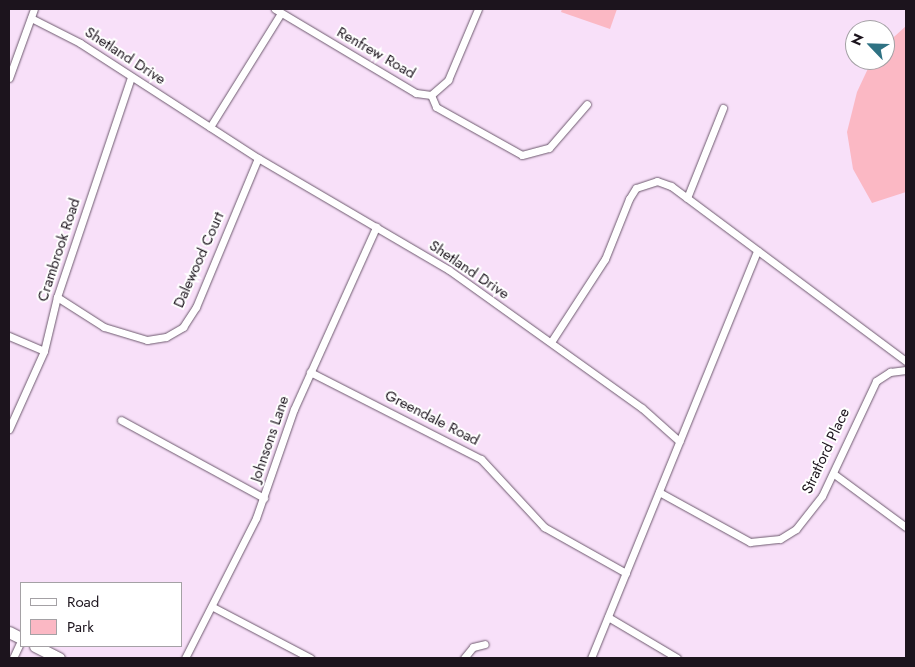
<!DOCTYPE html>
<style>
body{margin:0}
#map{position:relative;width:915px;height:667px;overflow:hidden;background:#f8e0f9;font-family:Jost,sans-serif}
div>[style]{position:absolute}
.green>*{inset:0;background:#fbb8c4}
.roads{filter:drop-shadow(0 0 1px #6d596e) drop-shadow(0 0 1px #6d596e)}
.minor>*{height:7px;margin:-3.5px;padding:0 3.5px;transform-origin:3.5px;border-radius:3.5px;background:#fff}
.primary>*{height:11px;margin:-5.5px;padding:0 5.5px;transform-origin:5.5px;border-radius:5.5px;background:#fff}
span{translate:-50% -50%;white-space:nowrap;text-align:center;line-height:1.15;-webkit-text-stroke:4px #fff;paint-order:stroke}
.street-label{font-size:15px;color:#1c141d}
.frame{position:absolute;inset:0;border:10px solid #1c141d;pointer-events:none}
.legend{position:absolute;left:20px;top:582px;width:162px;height:65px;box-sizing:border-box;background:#fff;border:1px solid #a4a1a5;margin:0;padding:6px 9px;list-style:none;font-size:15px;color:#1c141d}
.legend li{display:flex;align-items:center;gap:10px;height:25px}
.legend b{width:25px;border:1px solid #a4a1a5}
.north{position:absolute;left:845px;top:20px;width:50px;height:50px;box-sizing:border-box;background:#fff;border:1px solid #a4a1a5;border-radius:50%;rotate:294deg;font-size:14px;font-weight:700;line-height:20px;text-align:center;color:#1c141d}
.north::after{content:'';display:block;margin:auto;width:18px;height:22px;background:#2f7283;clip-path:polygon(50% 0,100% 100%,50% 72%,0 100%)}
</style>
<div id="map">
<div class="green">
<i style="clip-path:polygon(562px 9px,617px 9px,610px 29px,561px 12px)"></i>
<i style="clip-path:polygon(906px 26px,906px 192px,872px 203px,853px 169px,847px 132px,857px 92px,872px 60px,885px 60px,885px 45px)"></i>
</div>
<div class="roads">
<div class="minor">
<i style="left:275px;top:9px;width:164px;rotate:30.8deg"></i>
<i style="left:416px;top:93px;width:15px;rotate:8deg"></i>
<i style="left:31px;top:18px;width:55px;rotate:27deg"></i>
<i style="left:80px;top:43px;width:212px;rotate:32.9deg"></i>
<i style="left:258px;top:158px;width:221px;rotate:30.4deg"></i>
<i style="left:449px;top:270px;width:237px;rotate:35.6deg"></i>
<i style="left:642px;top:408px;width:50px;rotate:41.7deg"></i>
<i style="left:9px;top:78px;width:73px;rotate:-70.1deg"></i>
<i style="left:431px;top:95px;width:13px;rotate:67deg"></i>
<i style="left:436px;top:107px;width:98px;rotate:29.2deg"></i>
<i style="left:522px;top:155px;width:28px;rotate:-15deg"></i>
<i style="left:549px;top:148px;width:58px;rotate:-49.2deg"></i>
<i style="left:431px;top:95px;width:23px;rotate:-41deg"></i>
<i style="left:448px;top:80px;width:77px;rotate:-67.1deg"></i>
<i style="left:210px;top:127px;width:134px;rotate:-58.1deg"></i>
<i style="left:687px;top:198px;width:97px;rotate:-68.2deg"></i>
<i style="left:57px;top:297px;width:56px;rotate:32.6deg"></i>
<i style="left:104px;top:327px;width:45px;rotate:16.8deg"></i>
<i style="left:147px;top:340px;width:19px;rotate:-9deg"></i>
<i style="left:166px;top:337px;width:20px;rotate:-30deg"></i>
<i style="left:183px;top:327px;width:24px;rotate:-57deg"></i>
<i style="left:196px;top:307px;width:161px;rotate:-67.4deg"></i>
<i style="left:9px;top:336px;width:38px;rotate:23deg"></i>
<i style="left:551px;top:342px;width:99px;rotate:-57deg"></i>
<i style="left:605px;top:259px;width:65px;rotate:-68.2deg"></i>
<i style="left:629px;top:199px;width:13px;rotate:-58deg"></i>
<i style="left:636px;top:188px;width:22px;rotate:-18deg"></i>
<i style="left:657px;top:181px;width:15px;rotate:20deg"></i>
<i style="left:671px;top:186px;width:293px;rotate:36.7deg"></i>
<i style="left:310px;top:372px;width:192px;rotate:27deg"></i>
<i style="left:481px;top:459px;width:93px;rotate:47.2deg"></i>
<i style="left:544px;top:527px;width:94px;rotate:29.3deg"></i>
<i style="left:121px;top:420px;width:163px;rotate:28.6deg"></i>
<i style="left:9px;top:429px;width:85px;rotate:-65.8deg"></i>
<i style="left:44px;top:351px;width:56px;rotate:-76.5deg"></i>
<i style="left:57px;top:297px;width:232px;rotate:-71.4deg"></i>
<i style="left:834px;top:474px;width:89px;rotate:36.4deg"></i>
<i style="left:659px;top:492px;width:104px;rotate:28.8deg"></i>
<i style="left:750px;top:542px;width:30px;rotate:-6deg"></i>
<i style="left:780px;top:539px;width:19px;rotate:-32deg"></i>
<i style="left:796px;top:529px;width:42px;rotate:-51.8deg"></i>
<i style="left:822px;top:496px;width:127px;rotate:-64.8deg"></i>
<i style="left:876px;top:381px;width:17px;rotate:-33deg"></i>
<i style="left:890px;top:372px;width:16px;rotate:-7deg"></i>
<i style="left:213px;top:607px;width:110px;rotate:27.7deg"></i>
<i style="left:608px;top:617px;width:80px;rotate:30.7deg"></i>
<i style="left:13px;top:658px;width:19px;rotate:-65deg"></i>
<i style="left:185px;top:658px;width:157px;rotate:-63.1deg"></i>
<i style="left:256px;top:518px;width:115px;rotate:-70.8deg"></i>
<i style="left:294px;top:409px;width:200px;rotate:-65.7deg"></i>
<i style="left:464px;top:658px;width:14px;rotate:-51deg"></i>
<i style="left:473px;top:647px;width:12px;rotate:-14deg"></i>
<i style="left:591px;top:658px;width:440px;rotate:-67.8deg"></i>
</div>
<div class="primary">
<i style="left:9px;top:632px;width:13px;rotate:27deg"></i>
<i style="left:35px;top:646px;width:27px;rotate:27deg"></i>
</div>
</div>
<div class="street-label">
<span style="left:376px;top:53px;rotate:30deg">Renfrew Road</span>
<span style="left:125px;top:56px;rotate:33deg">Shetland Drive</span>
<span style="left:59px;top:250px;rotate:-72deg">Crambrook Road</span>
<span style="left:199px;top:260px;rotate:-66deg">Dalewood Court</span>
<span style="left:469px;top:270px;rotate:34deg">Shetland Drive</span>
<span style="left:432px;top:418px;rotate:27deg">Greendale Road</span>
<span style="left:270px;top:439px;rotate:-71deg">Johnsons Lane</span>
<span style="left:826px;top:451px;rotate:-65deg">Stratford Place</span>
</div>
<div class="frame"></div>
<ul class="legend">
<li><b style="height:6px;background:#fff"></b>Road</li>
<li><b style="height:14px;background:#fbb8c4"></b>Park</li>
</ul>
<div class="north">N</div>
</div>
